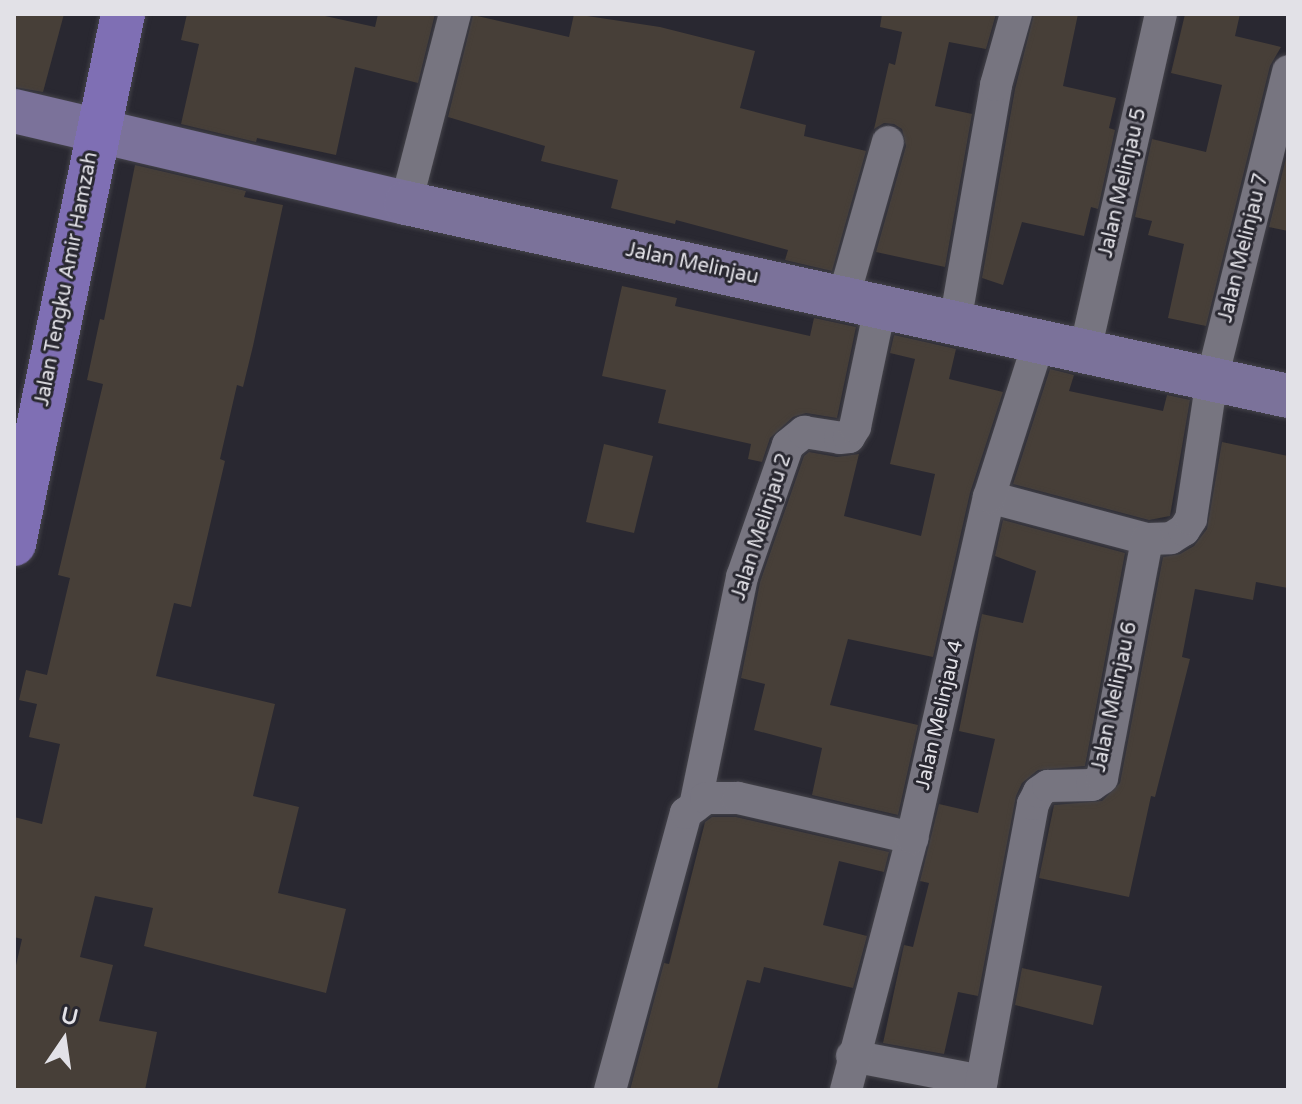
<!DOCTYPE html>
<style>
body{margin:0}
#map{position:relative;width:1302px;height:1104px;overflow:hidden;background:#292831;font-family:"Varela Round",sans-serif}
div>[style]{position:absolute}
.building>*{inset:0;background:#473f38}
.roads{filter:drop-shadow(0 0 2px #44434a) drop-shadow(0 0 2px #44434a)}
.street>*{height:32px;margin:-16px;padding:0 16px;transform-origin:16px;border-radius:16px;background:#777580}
.secondary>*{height:44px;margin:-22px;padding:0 22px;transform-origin:22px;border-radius:22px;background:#7b729a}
.primary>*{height:44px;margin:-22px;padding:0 22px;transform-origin:22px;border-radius:22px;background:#7f6fb4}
span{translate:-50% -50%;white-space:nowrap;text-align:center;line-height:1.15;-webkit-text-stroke:6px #292831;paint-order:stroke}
.street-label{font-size:20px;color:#e2e1e7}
.frame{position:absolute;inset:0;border:16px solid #e2e1e7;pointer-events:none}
.north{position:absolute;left:24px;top:1000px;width:80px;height:80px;-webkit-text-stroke:6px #292831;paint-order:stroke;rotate:13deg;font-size:22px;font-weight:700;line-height:32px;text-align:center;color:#e2e1e7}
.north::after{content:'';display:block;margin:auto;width:28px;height:36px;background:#e2e1e7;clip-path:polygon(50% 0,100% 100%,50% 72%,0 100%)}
</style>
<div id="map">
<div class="building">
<i style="clip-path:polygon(14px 14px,64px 14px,43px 92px,14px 87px)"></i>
<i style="clip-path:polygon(187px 14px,316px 14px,375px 27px,378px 14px,435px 14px,418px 83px,355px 67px,336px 155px,257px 138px,256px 142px,181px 124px,199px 44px,181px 40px)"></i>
<i style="clip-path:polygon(574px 14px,660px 27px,755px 51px,740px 108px,806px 125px,804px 136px,866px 151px,832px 271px,785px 260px,788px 250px,676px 220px,675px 224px,611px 208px,618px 180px,541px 161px,545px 146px,448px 117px,473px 15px,569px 37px)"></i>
<i style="clip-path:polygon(882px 14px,996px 14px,986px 49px,949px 42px,935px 106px,972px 114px,945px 267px,876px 252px,906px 146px,902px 129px,894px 124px,884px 123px,874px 129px,889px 63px,895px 65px,902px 32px,880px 27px)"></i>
<i style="clip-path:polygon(1034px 14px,1078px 14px,1063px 86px,1116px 98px,1109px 128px,1115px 130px,1098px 209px,1091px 207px,1084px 236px,1022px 222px,1003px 285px,982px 278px,1015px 89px)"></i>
<i style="clip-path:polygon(1185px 14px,1240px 14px,1235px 36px,1281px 47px,1270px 66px,1206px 326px,1168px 318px,1184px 244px,1148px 235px,1152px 221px,1135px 217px,1152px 139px,1206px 152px,1222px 85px,1171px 73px)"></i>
<i style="clip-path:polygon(1288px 150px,1288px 231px,1269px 227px)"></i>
<i style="clip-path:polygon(135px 165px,246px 191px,244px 197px,283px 205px,253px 346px,243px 387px,237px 385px,220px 459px,225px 461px,191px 607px,174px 603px,156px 676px,275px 704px,253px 796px,299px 807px,278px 893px,346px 909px,326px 993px,144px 946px,153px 908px,95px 896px,80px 957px,113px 965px,99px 1021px,157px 1032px,145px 1090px,14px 1090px,14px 974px,22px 939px,14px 937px,14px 817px,42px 824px,60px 744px,29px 737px,37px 704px,19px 700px,26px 670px,47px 675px,70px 578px,58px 575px,103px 384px,87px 380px,100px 319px,104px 320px)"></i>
<i style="clip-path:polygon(622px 286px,677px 298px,675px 306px,810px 336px,814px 318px,856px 327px,837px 418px,806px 413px,793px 417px,770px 438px,762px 462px,748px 459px,751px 444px,658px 423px,666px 390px,602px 376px)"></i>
<i style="clip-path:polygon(894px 335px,956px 349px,949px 379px,1003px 392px,970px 493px,933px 657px,848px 639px,830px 705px,918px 725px,898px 815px,812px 795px,822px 748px,754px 730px,765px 684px,741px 678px,760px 582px,804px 456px,809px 452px,837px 457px,859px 454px,844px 516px,921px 536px,935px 474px,890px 464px,915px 359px,890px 353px)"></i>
<i style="clip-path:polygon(1050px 369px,1074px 375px,1069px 391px,1163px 411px,1167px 395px,1190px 400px,1170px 516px,1149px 520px,1013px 484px)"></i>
<i style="clip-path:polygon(1222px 442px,1288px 456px,1288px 588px,1256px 582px,1253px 600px,1195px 589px,1182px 657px,1190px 659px,1155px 797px,1151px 796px,1129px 897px,1039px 878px,1054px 805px,1102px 801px,1120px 783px,1163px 557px,1180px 554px,1194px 546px,1207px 529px)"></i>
<i style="clip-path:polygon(604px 444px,653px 456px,634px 533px,586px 522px)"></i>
<i style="clip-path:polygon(1003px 520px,1125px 553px,1085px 766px,1038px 770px,1022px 783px,1016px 796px,978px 996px,958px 992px,944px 1054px,883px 1043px,904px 945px,913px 947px,929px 883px,920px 881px,939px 804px,978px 813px,995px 739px,959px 731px,982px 614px,1023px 623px,1036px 571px,995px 556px)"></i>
<i style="clip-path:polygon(712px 817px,736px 817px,889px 852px,884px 872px,839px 861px,823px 925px,867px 936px,853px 988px,764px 967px,760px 983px,747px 980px,717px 1090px,630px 1090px,664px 963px,669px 964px,705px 822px)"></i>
<i style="clip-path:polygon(1022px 968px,1102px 986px,1093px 1025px,1015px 1005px)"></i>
</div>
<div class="roads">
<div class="street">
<i style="left:406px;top:203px;width:195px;rotate:-75.5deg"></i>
<i style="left:844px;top:296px;width:160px;rotate:-74.1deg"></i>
<i style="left:955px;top:323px;width:242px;rotate:-80.2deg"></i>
<i style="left:996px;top:85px;width:74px;rotate:-74.3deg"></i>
<i style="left:1085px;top:351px;width:345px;rotate:-77.3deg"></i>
<i style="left:989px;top:497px;width:163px;rotate:14.9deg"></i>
<i style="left:1147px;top:539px;width:24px;rotate:-2deg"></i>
<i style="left:1171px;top:538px;width:15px;rotate:-32deg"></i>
<i style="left:1184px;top:530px;width:13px;rotate:-58deg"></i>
<i style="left:1191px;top:519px;width:142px;rotate:-81.5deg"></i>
<i style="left:1212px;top:379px;width:317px;rotate:-76.1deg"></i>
<i style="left:695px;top:806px;width:234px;rotate:-78.4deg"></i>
<i style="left:742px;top:577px;width:140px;rotate:-70.8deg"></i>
<i style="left:788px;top:445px;width:21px;rotate:-39deg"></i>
<i style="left:804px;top:432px;width:36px;rotate:9deg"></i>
<i style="left:840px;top:438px;width:9px;rotate:-6deg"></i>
<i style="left:849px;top:437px;width:12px;rotate:-59deg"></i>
<i style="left:855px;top:427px;width:123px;rotate:-78.2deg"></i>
<i style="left:852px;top:1056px;width:132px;rotate:10.9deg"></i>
<i style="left:610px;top:1090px;width:287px;rotate:-74.7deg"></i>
<i style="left:686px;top:813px;width:25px;rotate:-37deg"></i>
<i style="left:706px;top:798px;width:32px"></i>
<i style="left:738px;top:798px;width:179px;rotate:12.9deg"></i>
<i style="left:846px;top:1090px;width:260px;rotate:-75.3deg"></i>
<i style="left:912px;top:838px;width:350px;rotate:-77.3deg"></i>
<i style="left:989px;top:497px;width:164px;rotate:-72.2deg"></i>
<i style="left:980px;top:1090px;width:291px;rotate:-79.5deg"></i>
<i style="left:1033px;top:804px;width:13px;rotate:-63deg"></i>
<i style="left:1039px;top:792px;width:11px;rotate:-34deg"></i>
<i style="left:1048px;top:786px;width:44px;rotate:-1.3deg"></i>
<i style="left:1092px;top:785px;width:12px;rotate:-35deg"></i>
<i style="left:1102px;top:778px;width:243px;rotate:-79.3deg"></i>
</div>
<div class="secondary">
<i style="left:14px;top:111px;width:403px;rotate:13.2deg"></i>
<i style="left:406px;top:203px;width:903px;rotate:12.34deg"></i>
</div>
<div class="primary">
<i style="left:14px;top:544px;width:541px;rotate:-78.38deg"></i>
</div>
</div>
<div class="street-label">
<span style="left:1123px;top:183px;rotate:-77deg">Jalan Melinjau 5</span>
<span style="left:1244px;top:248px;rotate:-76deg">Jalan Melinjau 7</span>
<span style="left:692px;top:264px;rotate:12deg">Jalan Melinjau</span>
<span style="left:67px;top:279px;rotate:-79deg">Jalan Tengku Amir Hamzah</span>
<span style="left:762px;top:527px;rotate:-72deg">Jalan Melinjau 2</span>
<span style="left:1115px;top:697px;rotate:-78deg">Jalan Melinjau 6</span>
<span style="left:940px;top:715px;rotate:-77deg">Jalan Melinjau 4</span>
</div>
<div class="frame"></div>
<div class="north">U</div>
</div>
